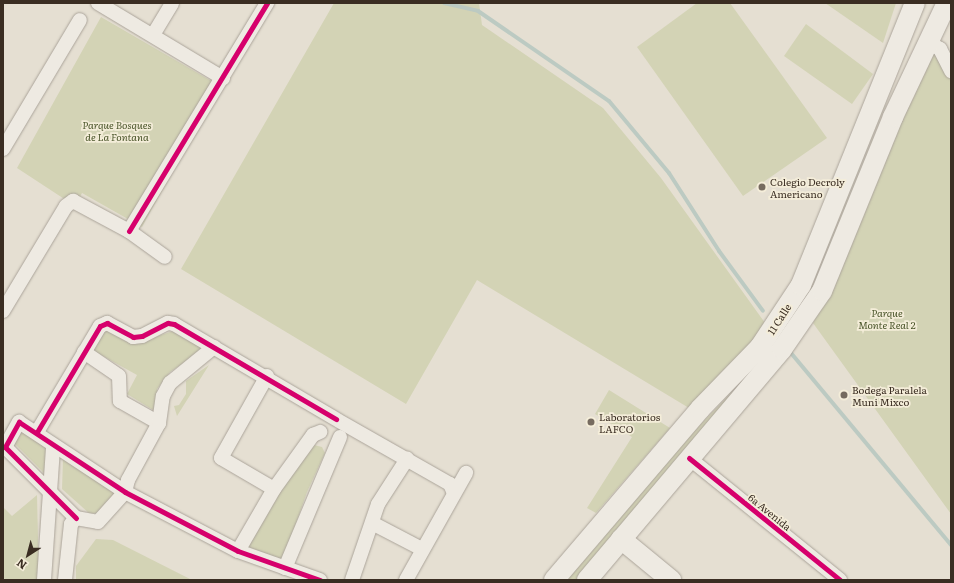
<!DOCTYPE html>
<style>
body{margin:0}
#map{position:relative;width:954px;height:583px;overflow:hidden;background:#e5dfd2;font-family:Literata,serif}
div>[style]{position:absolute}
.green>*{inset:0;background:#d3d3b5}
.stream>*{height:4px;margin:-2px;padding:0 2px;transform-origin:2px;border-radius:2px;background:#bccac2}
.roads{filter:drop-shadow(0 0 1px #aba49a) drop-shadow(0 0 1px #aba49a)}
.street>*{height:14px;margin:-7px;padding:0 7px;transform-origin:7px;border-radius:7px;background:#eeeae2}
.secondary>*{height:20px;margin:-10px;padding:0 10px;transform-origin:10px;border-radius:10px;background:#eeeae2}
.cycleway>*{height:5px;margin:-2.5px;padding:0 2.5px;transform-origin:2.5px;border-radius:2.5px;background:#d6006c}
.dots>*{width:11px;height:11px;translate:-50% -50%;box-sizing:border-box;border:2px solid #f4edd9;border-radius:50%}
span{translate:-50% -50%;white-space:nowrap;text-align:center;line-height:1.15;-webkit-text-stroke:3.5px #f4edd9;paint-order:stroke}
.park-label{font-size:10px;color:#4a552a;font-style:italic}
.poi-label{font-size:10px;color:#3a2d22}
.left{translate:0 -50%;text-align:left}
.street-label{font-size:10px;color:#3a2d22}
.frame{position:absolute;inset:0;border:4px solid #3a2d22;pointer-events:none}
.north{position:absolute;left:8px;top:535px;width:40px;height:40px;-webkit-text-stroke:3px #f4edd9;paint-order:stroke;rotate:216deg;font-size:11px;font-weight:700;line-height:16px;text-align:center;color:#3a2d22}
.north::after{content:'';display:block;margin:auto;width:14px;height:18px;background:#3a2d22;clip-path:polygon(50% 0,100% 100%,50% 72%,0 100%)}
</style>
<div id="map">
<div class="green">
<i style="clip-path:polygon(334px 3px,479px 3px,482px 25px,603px 108px,661px 178px,765px 323px,749px 350px,689px 408px,477px 280px,406px 404px,181px 269px)"></i>
<i style="clip-path:polygon(697px 3px,730px 3px,827px 138px,743px 196px,637px 47px)"></i>
<i style="clip-path:polygon(825px 3px,896px 3px,883px 43px)"></i>
<i style="clip-path:polygon(101px 17px,220px 86px,142px 227px,82px 193px,75px 206px,17px 168px)"></i>
<i style="clip-path:polygon(806px 24px,873px 74px,852px 104px,784px 56px)"></i>
<i style="clip-path:polygon(936px 45px,951px 76px,951px 514px,813px 323px,828px 294px,895px 118px)"></i>
<i style="clip-path:polygon(107px 326px,137px 343px,179px 329px,210px 345px,170px 372px,157px 389px,158px 413px,127px 394px,137px 375px,92px 350px)"></i>
<i style="clip-path:polygon(209px 365px,177px 416px,174px 406px,179px 405px,186px 394px,186px 381px)"></i>
<i style="clip-path:polygon(758px 366px,576px 580px,564px 580px,686px 439px)"></i>
<i style="clip-path:polygon(609px 390px,670px 428px,596px 513px,587px 508px,632px 437px,595px 414px)"></i>
<i style="clip-path:polygon(20px 429px,49px 449px,48px 477px,12px 441px)"></i>
<i style="clip-path:polygon(314px 445px,322px 447px,325px 453px,307px 492px,283px 561px,248px 547px,278px 491px)"></i>
<i style="clip-path:polygon(63px 457px,117px 491px,103px 512px,90px 514px,62px 489px)"></i>
<i style="clip-path:polygon(37px 495px,39px 580px,7px 580px,3px 578px,3px 507px,12px 516px)"></i>
<i style="clip-path:polygon(96px 539px,113px 540px,192px 580px,76px 579px,76px 566px)"></i>
</div>
<div class="stream">
<i style="left:444px;top:3px;width:35px;rotate:13deg"></i>
<i style="left:478px;top:11px;width:159px;rotate:34.5deg"></i>
<i style="left:609px;top:101px;width:94px;rotate:50.2deg"></i>
<i style="left:669px;top:173px;width:93px;rotate:57.3deg"></i>
<i style="left:719px;top:251px;width:74px;rotate:53.7deg"></i>
<i style="left:791px;top:353px;width:250px;rotate:50.2deg"></i>
</div>
<div class="roads">
<div class="street">
<i style="left:98px;top:3px;width:146px;rotate:31deg"></i>
<i style="left:153px;top:35px;width:37px;rotate:-59deg"></i>
<i style="left:928px;top:42px;width:14px;rotate:30deg"></i>
<i style="left:940px;top:49px;width:25px;rotate:63deg"></i>
<i style="left:3px;top:149px;width:150px;rotate:-59.2deg"></i>
<i style="left:129px;top:231px;width:267px;rotate:-58.8deg"></i>
<i style="left:3px;top:311px;width:122px;rotate:-59deg"></i>
<i style="left:66px;top:206px;width:9px;rotate:-36deg"></i>
<i style="left:73px;top:201px;width:64px;rotate:28.2deg"></i>
<i style="left:129px;top:231px;width:44px;rotate:35.8deg"></i>
<i style="left:84px;top:352px;width:42px;rotate:34.4deg"></i>
<i style="left:119px;top:376px;width:25px;rotate:88deg"></i>
<i style="left:120px;top:401px;width:45px;rotate:29.4deg"></i>
<i style="left:267px;top:376px;width:94px;rotate:119.3deg"></i>
<i style="left:221px;top:458px;width:61px;rotate:30.3deg"></i>
<i style="left:339px;top:421px;width:128px;rotate:29.6deg"></i>
<i style="left:450px;top:484px;width:8px;rotate:67deg"></i>
<i style="left:37px;top:432px;width:123px;rotate:-59.3deg"></i>
<i style="left:100px;top:326px;width:8px;rotate:-23deg"></i>
<i style="left:107px;top:323px;width:30px;rotate:28deg"></i>
<i style="left:133px;top:337px;width:9px;rotate:-6deg"></i>
<i style="left:142px;top:336px;width:29px;rotate:-27deg"></i>
<i style="left:168px;top:323px;width:6px;rotate:9deg"></i>
<i style="left:174px;top:324px;width:188px;rotate:30.4deg"></i>
<i style="left:689px;top:458px;width:194px;rotate:38.9deg"></i>
<i style="left:76px;top:518px;width:100px;rotate:-135deg"></i>
<i style="left:5px;top:447px;width:29px;rotate:-61deg"></i>
<i style="left:19px;top:422px;width:127px;rotate:33.4deg"></i>
<i style="left:125px;top:492px;width:127px;rotate:27.6deg"></i>
<i style="left:238px;top:551px;width:87px;rotate:19.5deg"></i>
<i style="left:372px;top:523px;width:56px;rotate:27.5deg"></i>
<i style="left:238px;top:551px;width:72px;rotate:-59.9deg"></i>
<i style="left:274px;top:489px;width:67px;rotate:-54.2deg"></i>
<i style="left:313px;top:435px;width:8px;rotate:-23deg"></i>
<i style="left:285px;top:568px;width:142px;rotate:-67.2deg"></i>
<i style="left:44px;top:580px;width:133px;rotate:-86.1deg"></i>
<i style="left:65px;top:580px;width:56px;rotate:-83.9deg"></i>
<i style="left:71px;top:524px;width:8px;rotate:-50deg"></i>
<i style="left:76px;top:518px;width:22px;rotate:10deg"></i>
<i style="left:98px;top:522px;width:40px;rotate:-48deg"></i>
<i style="left:125px;top:492px;width:12px;rotate:-76deg"></i>
<i style="left:128px;top:480px;width:65px;rotate:-61.5deg"></i>
<i style="left:159px;top:423px;width:27px;rotate:-82deg"></i>
<i style="left:163px;top:396px;width:15px;rotate:-62deg"></i>
<i style="left:170px;top:383px;width:57px;rotate:-39.3deg"></i>
<i style="left:352px;top:580px;width:80px;rotate:-71.1deg"></i>
<i style="left:378px;top:504px;width:54px;rotate:-57.2deg"></i>
<i style="left:406px;top:580px;width:123px;rotate:-60.7deg"></i>
</div>
<div class="secondary">
<i style="left:621px;top:539px;width:65px;rotate:39.4deg"></i>
<i style="left:554px;top:580px;width:225px;rotate:-49.5deg"></i>
<i style="left:700px;top:409px;width:86px;rotate:-45.9deg"></i>
<i style="left:760px;top:347px;width:74px;rotate:-56.5deg"></i>
<i style="left:801px;top:285px;width:304px;rotate:-68deg"></i>
<i style="left:587px;top:580px;width:302px;rotate:-49.8deg"></i>
<i style="left:782px;top:349px;width:70px;rotate:-55.4deg"></i>
<i style="left:822px;top:291px;width:188px;rotate:-67.8deg"></i>
<i style="left:893px;top:117px;width:126px;rotate:-64.7deg"></i>
</div>
</div>
<div class="cycleway">
<i style="left:129px;top:231px;width:267px;rotate:-58.8deg"></i>
<i style="left:37px;top:432px;width:123px;rotate:-59.3deg"></i>
<i style="left:100px;top:326px;width:8px;rotate:-23deg"></i>
<i style="left:107px;top:323px;width:30px;rotate:28deg"></i>
<i style="left:133px;top:337px;width:9px;rotate:-6deg"></i>
<i style="left:142px;top:336px;width:29px;rotate:-27deg"></i>
<i style="left:168px;top:323px;width:6px;rotate:9deg"></i>
<i style="left:174px;top:324px;width:188px;rotate:30.4deg"></i>
<i style="left:689px;top:458px;width:194px;rotate:38.9deg"></i>
<i style="left:76px;top:518px;width:100px;rotate:-135deg"></i>
<i style="left:5px;top:447px;width:29px;rotate:-61deg"></i>
<i style="left:19px;top:422px;width:127px;rotate:33.4deg"></i>
<i style="left:125px;top:492px;width:127px;rotate:27.6deg"></i>
<i style="left:238px;top:551px;width:87px;rotate:19.5deg"></i>
</div>
<div class="dots">
<i style="left:762px;top:187px;background:#766b60"></i>
<i style="left:844px;top:395px;background:#766b60"></i>
<i style="left:591px;top:422px;background:#766b60"></i>
</div>
<div class="park-label">
<span style="left:117px;top:130px">Parque Bosques<br>de La Fontana</span>
<span style="left:887px;top:318px">Parque<br>Monte Real 2</span>
</div>
<div class="poi-label">
<span class="left" style="left:770px;top:187px">Colegio Decroly<br>Americano</span>
<span class="left" style="left:852px;top:395px">Bodega Paralela<br>Muni Mixco</span>
<span class="left" style="left:599px;top:422px">Laboratorios<br>LAFCO</span>
</div>
<div class="street-label">
<span style="left:779px;top:319px;rotate:-57deg">11 Calle</span>
<span style="left:770px;top:512px;rotate:39deg">6a Avenida</span>
</div>
<div class="frame"></div>
<div class="north">N</div>
</div>
